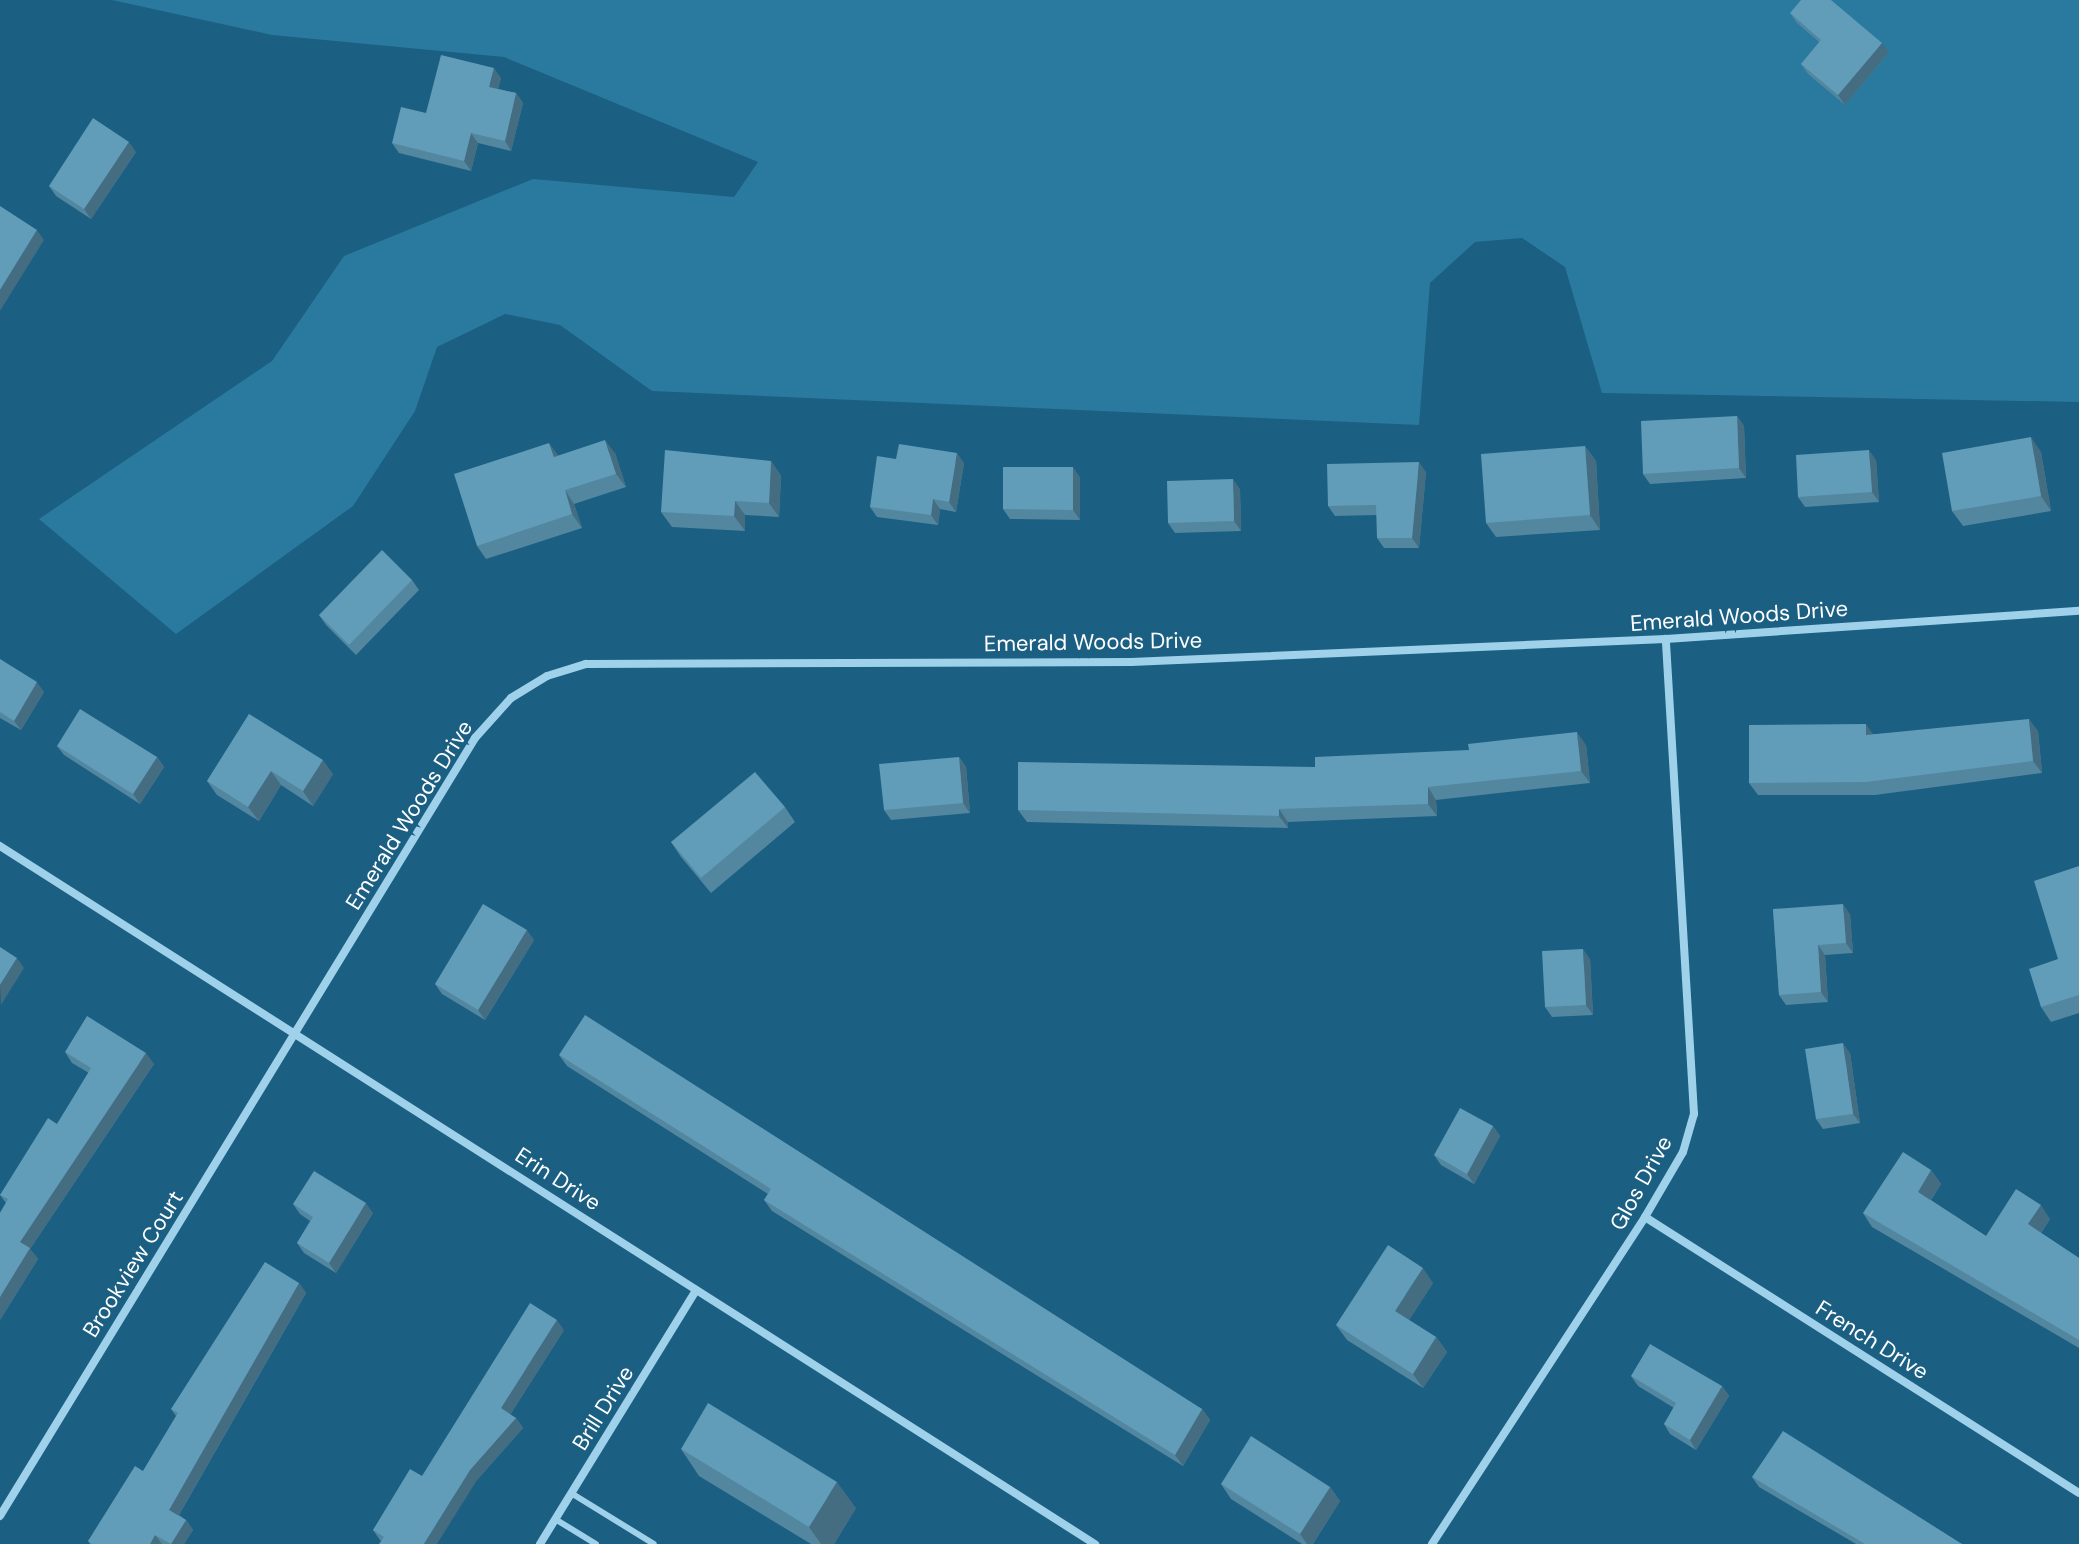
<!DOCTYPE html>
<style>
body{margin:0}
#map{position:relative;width:2079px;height:1544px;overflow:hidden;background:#1b5f82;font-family:"DM Sans",sans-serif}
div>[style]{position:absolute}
.green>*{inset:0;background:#2a799f}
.lane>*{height:6px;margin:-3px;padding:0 3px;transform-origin:3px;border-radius:3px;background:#9fd2ea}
.street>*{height:8px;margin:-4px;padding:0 4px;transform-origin:4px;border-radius:4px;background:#9fd2ea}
.wall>*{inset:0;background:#53869f}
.shaded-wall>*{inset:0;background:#446d82}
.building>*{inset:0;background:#619cb9}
span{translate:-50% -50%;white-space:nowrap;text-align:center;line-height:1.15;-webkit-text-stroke:6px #1b5f82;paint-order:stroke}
.street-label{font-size:22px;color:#fff}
</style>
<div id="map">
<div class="green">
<i style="clip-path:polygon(112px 0,2079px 0,2079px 402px,1602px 393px,1565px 267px,1522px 238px,1475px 242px,1430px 283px,1419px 425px,652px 391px,560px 325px,505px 314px,437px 347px,415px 411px,353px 506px,176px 634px,39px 519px,272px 361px,344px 256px,533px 179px,734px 197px,758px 162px,504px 57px,272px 35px)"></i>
</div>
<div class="lane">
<i style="left:571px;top:1493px;width:97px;rotate:31.6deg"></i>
<i style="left:555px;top:1519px;width:48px;rotate:31.4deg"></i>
</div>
<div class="street">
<i style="left:0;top:846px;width:1299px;rotate:32.52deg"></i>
<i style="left:1645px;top:1217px;width:514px;rotate:32.45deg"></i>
<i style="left:0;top:1516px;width:912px;rotate:-58.59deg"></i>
<i style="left:475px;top:738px;width:54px;rotate:-48deg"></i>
<i style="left:511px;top:698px;width:42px;rotate:-31.4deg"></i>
<i style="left:547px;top:676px;width:41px;rotate:-17.1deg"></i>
<i style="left:586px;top:664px;width:545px;rotate:-0.21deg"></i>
<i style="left:1131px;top:662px;width:535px;rotate:-2.46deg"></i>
<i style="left:1666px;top:639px;width:414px;rotate:-3.9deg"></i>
<i style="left:540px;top:1544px;width:298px;rotate:-58.4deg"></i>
<i style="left:1432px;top:1544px;width:390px;rotate:-56.9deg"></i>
<i style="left:1645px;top:1217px;width:75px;rotate:-59.7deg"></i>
<i style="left:1683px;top:1152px;width:40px;rotate:-74deg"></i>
<i style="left:1694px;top:1114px;width:476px;rotate:-93.4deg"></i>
</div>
<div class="wall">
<i style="clip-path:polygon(1790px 13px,1889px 52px,1845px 105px,1808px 74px,1801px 64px,1819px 42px,1797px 23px)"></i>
<i style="clip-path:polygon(501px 78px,498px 89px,516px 93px,523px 103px,511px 151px,478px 143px,471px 171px,399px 153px,392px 143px,426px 113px)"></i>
<i style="clip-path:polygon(136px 152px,91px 219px,56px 196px,49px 186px)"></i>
<i style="clip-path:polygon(1737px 416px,1744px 426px,1746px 478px,1650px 484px,1643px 474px)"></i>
<i style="clip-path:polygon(1585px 446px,1596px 461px,1600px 530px,1496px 537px,1486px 523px)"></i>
<i style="clip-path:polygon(2041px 452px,2051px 511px,1963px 526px,1952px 511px)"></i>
<i style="clip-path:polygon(615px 453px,626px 487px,574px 504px,582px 528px,486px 559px,477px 546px,558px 456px)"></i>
<i style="clip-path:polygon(896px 459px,964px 463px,956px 512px,940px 509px,938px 525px,877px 517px,870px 507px)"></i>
<i style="clip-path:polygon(1876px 460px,1879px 502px,1805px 507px,1798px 497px)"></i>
<i style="clip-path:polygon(771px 461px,781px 476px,779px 517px,745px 515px,745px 531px,672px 527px,661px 512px)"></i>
<i style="clip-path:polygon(1426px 472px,1419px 548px,1384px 548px,1377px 538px,1377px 515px,1335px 516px,1328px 506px)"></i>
<i style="clip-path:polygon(1080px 477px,1080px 520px,1010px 519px,1003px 509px)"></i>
<i style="clip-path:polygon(1240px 489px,1241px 531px,1175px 533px,1168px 523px)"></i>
<i style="clip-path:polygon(412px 580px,419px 590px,356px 655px,326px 625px,319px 615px)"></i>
<i style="clip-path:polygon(0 659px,44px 692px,21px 730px,0 718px)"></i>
<i style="clip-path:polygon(249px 714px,333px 774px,313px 806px,281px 785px,259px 821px,217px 795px,207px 781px)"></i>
<i style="clip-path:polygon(2038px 731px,2042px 773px,1875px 795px,1758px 795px,1749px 783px,1874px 734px)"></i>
<i style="clip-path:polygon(1586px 745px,1590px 783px,1436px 800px,1437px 816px,1288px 822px,1288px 828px,1027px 822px,1018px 810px,1315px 767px)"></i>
<i style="clip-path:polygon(57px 746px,157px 757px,164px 767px,140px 804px,64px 755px)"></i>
<i style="clip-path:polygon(959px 757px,966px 767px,970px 813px,891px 820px,884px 810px)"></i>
<i style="clip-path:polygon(785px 807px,795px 822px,711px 893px,681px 857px,671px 842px)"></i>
<i style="clip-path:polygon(2079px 866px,2079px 1013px,2051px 1022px,2041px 1007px,2058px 959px)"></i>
<i style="clip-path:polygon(1773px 909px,1850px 914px,1853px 953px,1825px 955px,1828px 1002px,1786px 1005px,1779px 995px)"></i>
<i style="clip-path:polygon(534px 940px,485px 1020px,442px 994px,435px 984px)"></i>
<i style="clip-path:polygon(1590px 959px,1593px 1015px,1552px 1017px,1545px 1007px)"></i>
<i style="clip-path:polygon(65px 1052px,154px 1064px,30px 1249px,38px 1259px,0 1320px,0 1213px,6px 1203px,0 1195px,57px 1124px,89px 1073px,72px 1063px)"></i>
<i style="clip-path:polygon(1850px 1053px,1860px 1123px,1823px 1129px,1816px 1119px)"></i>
<i style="clip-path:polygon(559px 1055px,1202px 1409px,1210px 1420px,1183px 1466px,772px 1211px,764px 1200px,768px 1194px,567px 1066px)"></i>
<i style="clip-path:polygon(1493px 1126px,1500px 1136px,1474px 1184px,1441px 1165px,1434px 1155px)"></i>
<i style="clip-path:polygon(1931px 1170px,1941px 1184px,1931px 1200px,1986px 1236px,2050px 1219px,2041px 1233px,2079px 1258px,2079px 1348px,1872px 1227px,1863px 1213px)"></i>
<i style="clip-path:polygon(293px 1204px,373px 1213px,336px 1273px,304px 1253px,297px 1243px,310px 1221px,300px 1214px)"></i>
<i style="clip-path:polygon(299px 1283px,306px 1293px,179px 1515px,186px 1520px,193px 1530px,184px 1544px,90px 1544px,88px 1541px,143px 1471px,176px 1416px,171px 1409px)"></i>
<i style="clip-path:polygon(1433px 1283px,1409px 1320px,1436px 1337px,1447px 1352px,1423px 1388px,1347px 1340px,1336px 1325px)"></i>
<i style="clip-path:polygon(564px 1330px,510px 1415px,516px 1418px,523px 1428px,477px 1480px,381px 1541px,380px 1540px,373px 1530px,422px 1476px)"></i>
<i style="clip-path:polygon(1631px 1376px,1722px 1386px,1729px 1396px,1696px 1450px,1670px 1434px,1664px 1424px,1674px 1408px,1638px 1386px)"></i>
<i style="clip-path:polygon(681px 1449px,856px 1508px,834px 1544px,811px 1544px,699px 1476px)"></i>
<i style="clip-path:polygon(1752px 1477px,1962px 1544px,1856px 1544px,1759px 1487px)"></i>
<i style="clip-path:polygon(1221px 1484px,1330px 1487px,1340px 1501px,1313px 1544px,1302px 1544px,1231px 1499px)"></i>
</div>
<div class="shaded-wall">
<i style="clip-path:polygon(1882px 43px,1889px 52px,1845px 105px,1838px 95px)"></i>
<i style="clip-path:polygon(494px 68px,501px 78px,496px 96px,489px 87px)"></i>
<i style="clip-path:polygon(516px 93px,523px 103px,511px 151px,505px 141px)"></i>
<i style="clip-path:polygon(471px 133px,478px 143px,471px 171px,464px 161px)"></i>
<i style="clip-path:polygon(129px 142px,136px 152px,91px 219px,84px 209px)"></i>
<i style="clip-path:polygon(37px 230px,44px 240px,0 311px,0 290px)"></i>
<i style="clip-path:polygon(1737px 416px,1744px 426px,1746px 478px,1739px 468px)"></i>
<i style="clip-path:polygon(2031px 437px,2041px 452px,2051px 511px,2041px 496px)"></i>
<i style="clip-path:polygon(605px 440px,615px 453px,626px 487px,616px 474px)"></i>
<i style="clip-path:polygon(549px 443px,559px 456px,554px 457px)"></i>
<i style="clip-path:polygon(1585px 446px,1596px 461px,1600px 530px,1590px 515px)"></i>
<i style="clip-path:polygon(1869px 450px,1876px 460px,1879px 502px,1872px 492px)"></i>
<i style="clip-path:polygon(957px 453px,964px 463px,956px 512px,949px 502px)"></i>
<i style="clip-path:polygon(771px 461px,781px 476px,779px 517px,769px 503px)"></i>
<i style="clip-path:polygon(1419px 462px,1426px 472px,1419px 548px,1412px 538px)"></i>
<i style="clip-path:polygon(1073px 467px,1080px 477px,1080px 520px,1073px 510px)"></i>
<i style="clip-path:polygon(1233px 479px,1240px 489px,1241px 531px,1234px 521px)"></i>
<i style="clip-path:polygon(565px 490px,574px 504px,582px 528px,572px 514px)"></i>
<i style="clip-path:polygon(933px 499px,940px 509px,938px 525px,931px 515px)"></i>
<i style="clip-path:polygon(735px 501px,745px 515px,745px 531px,734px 516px)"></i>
<i style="clip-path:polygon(37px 682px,44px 692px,21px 730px,14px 721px)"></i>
<i style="clip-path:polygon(2029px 719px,2038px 731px,2042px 773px,2033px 761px)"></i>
<i style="clip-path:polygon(1866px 724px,1875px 737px,1866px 735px)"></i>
<i style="clip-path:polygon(1577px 732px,1586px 745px,1590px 783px,1581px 771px)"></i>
<i style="clip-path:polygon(157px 757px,164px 767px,140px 804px,133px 794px)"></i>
<i style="clip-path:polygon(959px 757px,966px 767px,970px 813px,963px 803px)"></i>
<i style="clip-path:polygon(323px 760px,333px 774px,313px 806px,303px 791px)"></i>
<i style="clip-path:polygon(271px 771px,281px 785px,259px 821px,248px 807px)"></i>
<i style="clip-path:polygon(1428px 787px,1436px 800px,1437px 816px,1428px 804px)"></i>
<i style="clip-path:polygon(1279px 809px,1288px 822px,1288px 828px,1279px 816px)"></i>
<i style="clip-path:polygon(1843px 904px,1850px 914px,1853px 953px,1846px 943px)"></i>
<i style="clip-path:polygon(527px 930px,534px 940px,485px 1020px,478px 1010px)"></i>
<i style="clip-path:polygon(1818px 945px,1825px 955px,1828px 1002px,1821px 992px)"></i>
<i style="clip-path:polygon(1583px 949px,1590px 959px,1593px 1015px,1586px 1005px)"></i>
<i style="clip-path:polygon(17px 958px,24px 968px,1px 1005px,0 985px)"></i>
<i style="clip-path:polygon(1843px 1043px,1850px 1053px,1860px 1123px,1853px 1114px)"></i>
<i style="clip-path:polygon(146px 1053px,154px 1064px,30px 1249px,38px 1259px,0 1320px,0 1297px,20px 1242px)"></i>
<i style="clip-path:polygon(1493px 1126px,1500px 1136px,1474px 1184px,1467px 1174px)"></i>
<i style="clip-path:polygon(1931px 1170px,1941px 1184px,1927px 1205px,1918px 1192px)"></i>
<i style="clip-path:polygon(366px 1203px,373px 1213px,336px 1273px,329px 1263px)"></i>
<i style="clip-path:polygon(2041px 1205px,2050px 1219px,2037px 1238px,2028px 1224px)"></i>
<i style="clip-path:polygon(1423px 1268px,1433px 1283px,1406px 1325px,1395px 1311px)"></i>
<i style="clip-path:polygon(299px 1283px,306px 1293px,176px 1520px,169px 1510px)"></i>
<i style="clip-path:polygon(557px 1320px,564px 1330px,508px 1418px,501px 1408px)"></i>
<i style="clip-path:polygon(1436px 1337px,1447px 1352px,1423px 1388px,1413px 1374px)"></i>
<i style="clip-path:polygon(1722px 1386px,1729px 1396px,1696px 1450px,1690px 1440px)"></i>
<i style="clip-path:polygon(1202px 1409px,1210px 1420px,1183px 1466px,1175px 1455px)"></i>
<i style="clip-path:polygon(516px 1418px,523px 1428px,477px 1480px,437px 1544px,424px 1544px,470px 1470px)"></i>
<i style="clip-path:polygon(837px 1482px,856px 1508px,834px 1544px,821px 1544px,809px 1527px)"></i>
<i style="clip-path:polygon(1330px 1487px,1340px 1501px,1313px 1544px,1307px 1544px,1300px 1534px)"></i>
<i style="clip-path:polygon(186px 1520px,193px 1530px,184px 1544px,171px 1544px)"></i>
<i style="clip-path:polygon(155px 1535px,162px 1544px,150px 1544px)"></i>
</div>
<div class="building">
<i style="clip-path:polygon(1801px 0,1831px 0,1882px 43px,1838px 95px,1801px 64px,1821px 40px,1790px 13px)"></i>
<i style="clip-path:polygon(441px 55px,494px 68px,489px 87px,516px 93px,505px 141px,471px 133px,464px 161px,392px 143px,401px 107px,426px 113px)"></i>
<i style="clip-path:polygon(93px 118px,129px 142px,84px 209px,49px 186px)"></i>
<i style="clip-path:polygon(0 206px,37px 230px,0 290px)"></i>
<i style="clip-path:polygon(1737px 416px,1739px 468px,1643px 474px,1641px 421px)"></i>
<i style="clip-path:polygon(2031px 437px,2041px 496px,1952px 511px,1942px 453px)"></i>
<i style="clip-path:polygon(605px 440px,616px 474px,565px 490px,572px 514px,477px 546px,454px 474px,549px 443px,554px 457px)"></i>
<i style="clip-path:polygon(899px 444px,957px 453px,949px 502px,933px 499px,931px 515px,870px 507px,877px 456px,896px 459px)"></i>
<i style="clip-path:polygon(1585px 446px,1590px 515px,1486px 523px,1481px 454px)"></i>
<i style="clip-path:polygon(665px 450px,771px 461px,769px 503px,735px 501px,734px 516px,661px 512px)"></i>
<i style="clip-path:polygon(1869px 450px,1872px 492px,1798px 497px,1796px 455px)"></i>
<i style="clip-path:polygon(1419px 462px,1412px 538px,1377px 538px,1376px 505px,1328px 506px,1327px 464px)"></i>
<i style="clip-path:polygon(1003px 467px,1073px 467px,1073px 510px,1003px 509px)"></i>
<i style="clip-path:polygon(1233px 479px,1234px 521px,1168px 523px,1167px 481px)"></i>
<i style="clip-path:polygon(382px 550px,412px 580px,349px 645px,319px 615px)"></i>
<i style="clip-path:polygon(0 659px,37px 682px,14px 721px,0 712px)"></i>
<i style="clip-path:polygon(80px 709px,157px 757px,133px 794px,57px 746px)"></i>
<i style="clip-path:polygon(249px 714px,323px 760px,303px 791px,271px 771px,248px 807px,207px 781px)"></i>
<i style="clip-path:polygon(2029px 719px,2033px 761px,1866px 782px,1749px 783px,1749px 725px,1866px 724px,1866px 735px)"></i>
<i style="clip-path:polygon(1577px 732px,1581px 771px,1428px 787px,1428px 804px,1279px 809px,1279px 816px,1018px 810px,1018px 762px,1315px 767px,1315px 757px,1469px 750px,1468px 744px)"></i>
<i style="clip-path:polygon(959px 757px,963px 803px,884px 810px,879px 764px)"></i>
<i style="clip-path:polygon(755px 772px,785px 807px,701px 878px,671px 842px)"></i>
<i style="clip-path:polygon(2079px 866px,2079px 995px,2041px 1007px,2029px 969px,2058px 959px,2034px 881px)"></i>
<i style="clip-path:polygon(483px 904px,527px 930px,478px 1010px,435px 984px)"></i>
<i style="clip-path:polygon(1843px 904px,1846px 943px,1818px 945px,1821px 992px,1779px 995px,1773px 909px)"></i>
<i style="clip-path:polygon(0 947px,17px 958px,0 985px)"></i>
<i style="clip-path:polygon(1583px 949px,1586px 1005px,1545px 1007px,1542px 951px)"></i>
<i style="clip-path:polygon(585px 1015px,1202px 1409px,1175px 1455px,764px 1200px,771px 1189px,559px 1055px)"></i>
<i style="clip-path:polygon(87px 1016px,146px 1053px,20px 1242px,30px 1248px,0 1297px,0 1213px,8px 1199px,0 1195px,48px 1118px,57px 1124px,91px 1068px,65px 1052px)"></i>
<i style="clip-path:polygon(1843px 1043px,1853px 1114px,1816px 1119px,1805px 1049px)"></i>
<i style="clip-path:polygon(1460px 1108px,1493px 1126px,1467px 1174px,1434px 1155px)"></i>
<i style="clip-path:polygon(1903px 1152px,1931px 1170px,1918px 1192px,1986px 1236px,2016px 1189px,2041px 1205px,2028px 1224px,2079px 1258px,2079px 1340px,1863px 1213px)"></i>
<i style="clip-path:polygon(314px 1171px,366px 1203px,329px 1263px,297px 1243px,313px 1217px,293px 1204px)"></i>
<i style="clip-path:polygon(1388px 1245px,1423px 1268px,1395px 1311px,1436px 1337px,1413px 1374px,1336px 1325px)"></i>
<i style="clip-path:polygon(265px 1262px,299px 1283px,169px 1510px,186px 1520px,171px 1544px,155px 1535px,150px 1544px,92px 1544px,88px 1541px,135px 1466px,143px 1471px,178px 1413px,171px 1409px)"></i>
<i style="clip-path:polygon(530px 1303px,557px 1320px,501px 1408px,516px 1418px,470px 1470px,424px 1544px,379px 1544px,384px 1537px,373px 1530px,410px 1469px,422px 1476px)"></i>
<i style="clip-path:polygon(1650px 1344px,1722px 1386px,1690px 1440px,1664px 1424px,1676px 1403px,1631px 1376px)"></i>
<i style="clip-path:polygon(708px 1403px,837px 1482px,809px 1527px,681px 1449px)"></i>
<i style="clip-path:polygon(1783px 1431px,1962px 1544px,1865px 1544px,1752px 1477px)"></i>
<i style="clip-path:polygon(1251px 1436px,1330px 1487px,1300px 1534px,1221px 1484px)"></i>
</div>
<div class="street-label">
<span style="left:1739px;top:616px;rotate:-4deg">Emerald Woods Drive</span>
<span style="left:1093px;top:642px;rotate:-1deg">Emerald Woods Drive</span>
<span style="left:409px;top:815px;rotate:-58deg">Emerald Woods Drive</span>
<span style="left:558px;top:1179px;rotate:33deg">Erin Drive</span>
<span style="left:1641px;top:1183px;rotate:-61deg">Glos Drive</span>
<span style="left:133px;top:1264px;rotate:-58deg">Brookview Court</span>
<span style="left:1872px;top:1340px;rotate:32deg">French Drive</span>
<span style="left:603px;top:1408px;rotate:-58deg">Brill Drive</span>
</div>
</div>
